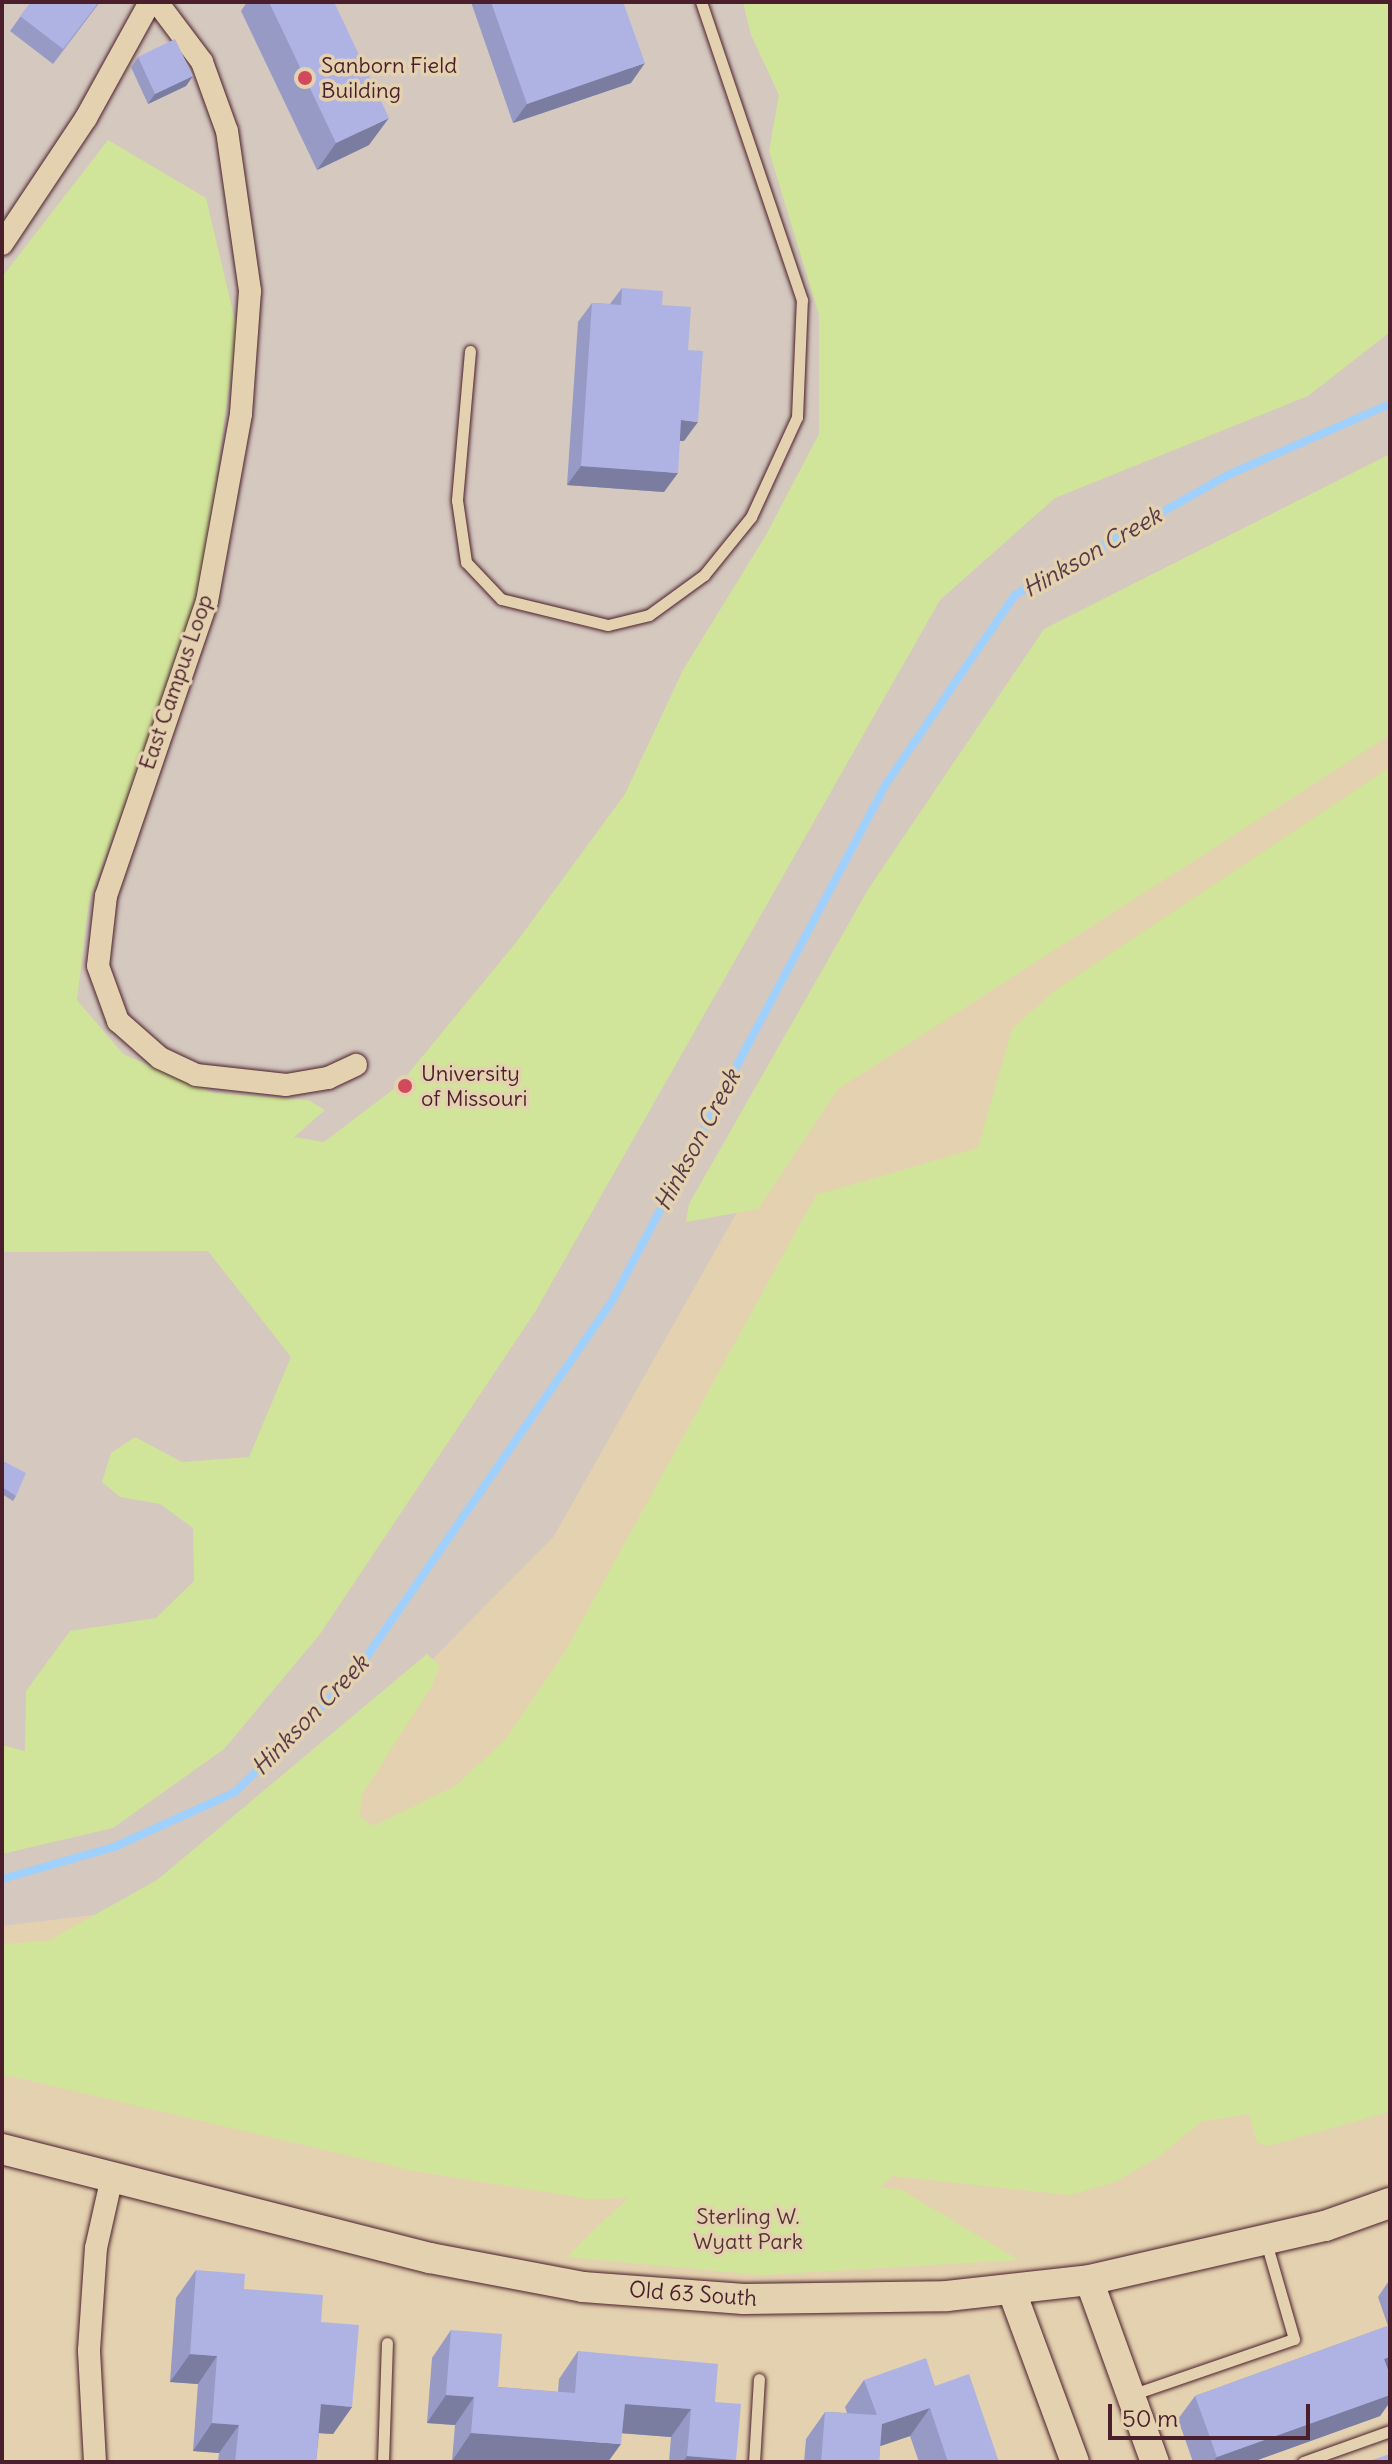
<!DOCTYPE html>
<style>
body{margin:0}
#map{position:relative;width:1392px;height:2464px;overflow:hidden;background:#e4d1af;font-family:Delius,sans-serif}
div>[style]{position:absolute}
.built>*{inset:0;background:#d4c8bf}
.green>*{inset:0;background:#d1e59a}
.stream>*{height:8px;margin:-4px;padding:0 4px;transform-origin:4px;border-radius:4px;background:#a0d0fc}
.roads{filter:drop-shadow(0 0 2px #4a1f2b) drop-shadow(0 0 2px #4a1f2b)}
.service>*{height:11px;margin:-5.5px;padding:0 5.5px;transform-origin:5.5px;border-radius:5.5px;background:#e4d1af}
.minor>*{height:22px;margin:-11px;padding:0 11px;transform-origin:11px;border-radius:11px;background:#e4d1af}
.tertiary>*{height:28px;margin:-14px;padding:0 14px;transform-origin:14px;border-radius:14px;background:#e4d1af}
.secondary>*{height:30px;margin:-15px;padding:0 15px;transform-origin:15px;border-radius:15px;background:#e4d1af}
.wall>*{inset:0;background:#969ac4}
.shaded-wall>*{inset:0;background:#7a7da0}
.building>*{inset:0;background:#aeb3e4}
.dots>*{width:22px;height:22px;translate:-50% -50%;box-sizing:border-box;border:4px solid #e4d1af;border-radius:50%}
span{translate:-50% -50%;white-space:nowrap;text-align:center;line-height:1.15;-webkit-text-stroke:7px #e4d1af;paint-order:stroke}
.poi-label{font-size:22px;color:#4a1f2b}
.left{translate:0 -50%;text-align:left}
.street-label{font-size:22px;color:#4a1f2b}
.park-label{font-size:22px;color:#583336}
.water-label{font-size:24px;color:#573a4a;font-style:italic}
.frame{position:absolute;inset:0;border:4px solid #4a1f2b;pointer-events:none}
.scale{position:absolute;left:1108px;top:2404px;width:202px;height:36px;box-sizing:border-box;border:4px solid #4a1f2b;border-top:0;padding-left:10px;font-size:24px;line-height:28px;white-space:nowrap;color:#4a1f2b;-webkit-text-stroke:6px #e4d1af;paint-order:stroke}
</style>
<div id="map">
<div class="built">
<i style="clip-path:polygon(2px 2px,1390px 2px,1390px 465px,1062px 637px,554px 1536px,192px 1903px,2px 1926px)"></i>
</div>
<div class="green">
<i style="clip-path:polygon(743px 2px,1390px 2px,1390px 332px,1308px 396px,1055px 498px,940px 600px,535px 1312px,320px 1634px,224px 1749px,113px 1828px,2px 1854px,2px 1745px,25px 1751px,26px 1691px,70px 1631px,156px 1618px,194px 1581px,193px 1528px,160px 1504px,120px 1497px,102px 1482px,111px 1453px,135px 1437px,182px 1462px,249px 1457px,291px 1357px,208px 1251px,2px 1252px,2px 277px,108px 140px,206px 198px,237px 329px,200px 598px,89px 902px,77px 1000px,123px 1054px,214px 1093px,308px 1100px,325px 1110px,294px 1137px,324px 1142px,399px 1085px,518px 940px,625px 794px,683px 670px,766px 535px,819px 434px,819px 315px,769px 151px,779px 95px,751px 35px)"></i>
<i style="clip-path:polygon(1390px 454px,1390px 735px,838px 1089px,758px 1209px,686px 1222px,689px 1204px,869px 888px,1044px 629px)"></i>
<i style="clip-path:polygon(1390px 767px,1390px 2108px,1385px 2113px,1268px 2146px,1257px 2142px,1249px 2114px,1202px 2121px,1157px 2158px,1115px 2182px,1070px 2195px,892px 2176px,879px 2188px,900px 2189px,1019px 2260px,762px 2275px,566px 2257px,628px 2198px,589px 2199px,414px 2171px,2px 2074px,2px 1944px,48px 1941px,157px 1880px,427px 1654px,440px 1666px,431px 1687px,361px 1796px,360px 1817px,373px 1826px,455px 1786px,505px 1740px,565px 1652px,816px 1195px,978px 1148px,1012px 1029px,1054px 991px)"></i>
</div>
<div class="stream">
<i style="left:2px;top:1879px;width:116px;rotate:-15.9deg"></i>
<i style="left:114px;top:1847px;width:133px;rotate:-24.4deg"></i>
<i style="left:235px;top:1792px;width:167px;rotate:-44.5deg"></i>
<i style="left:354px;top:1675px;width:452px;rotate:-55.4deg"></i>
<i style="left:611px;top:1303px;width:587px;rotate:-62.08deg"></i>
<i style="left:886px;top:784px;width:229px;rotate:-55.7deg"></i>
<i style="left:1015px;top:595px;width:244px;rotate:-29.4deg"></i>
<i style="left:1228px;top:475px;width:177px;rotate:-23.7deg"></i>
</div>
<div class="roads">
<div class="service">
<i style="left:470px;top:351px;width:150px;rotate:95deg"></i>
<i style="left:457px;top:500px;width:63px;rotate:81.7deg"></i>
<i style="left:466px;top:562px;width:51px;rotate:46.6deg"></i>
<i style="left:501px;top:599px;width:110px;rotate:13.7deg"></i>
<i style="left:608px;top:625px;width:42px;rotate:-13.7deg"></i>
<i style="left:649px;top:615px;width:68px;rotate:-36deg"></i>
<i style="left:704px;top:575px;width:75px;rotate:-51deg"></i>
<i style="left:751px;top:517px;width:110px;rotate:-65.3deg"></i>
<i style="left:797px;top:417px;width:117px;rotate:-87.6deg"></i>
<i style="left:802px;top:300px;width:315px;rotate:-108.7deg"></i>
<i style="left:1131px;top:2395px;width:172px;rotate:-19deg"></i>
<i style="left:1294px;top:2339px;width:101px;rotate:-106.1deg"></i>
<i style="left:383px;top:2462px;width:119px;rotate:-88.1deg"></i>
<i style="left:754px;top:2462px;width:83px;rotate:-86.6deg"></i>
<i style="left:1303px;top:2462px;width:92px;rotate:-19.6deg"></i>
</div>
<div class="minor">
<i style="left:157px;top:2px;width:75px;rotate:53.1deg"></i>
<i style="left:202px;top:62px;width:73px;rotate:70.1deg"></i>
<i style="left:227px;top:131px;width:162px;rotate:81.8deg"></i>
<i style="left:250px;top:291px;width:123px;rotate:94.2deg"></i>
<i style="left:241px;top:414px;width:190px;rotate:100.3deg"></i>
<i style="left:207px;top:601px;width:312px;rotate:108.9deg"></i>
<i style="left:106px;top:896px;width:70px;rotate:96.5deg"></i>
<i style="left:98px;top:966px;width:59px;rotate:70deg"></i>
<i style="left:118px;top:1021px;width:56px;rotate:41.4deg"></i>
<i style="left:160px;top:1058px;width:40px;rotate:25deg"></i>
<i style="left:196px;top:1075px;width:91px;rotate:6.3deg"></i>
<i style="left:286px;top:1085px;width:43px;rotate:-9.5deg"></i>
<i style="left:328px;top:1078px;width:31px;rotate:-25deg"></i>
<i style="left:2px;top:244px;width:151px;rotate:-56.3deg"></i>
<i style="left:86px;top:118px;width:132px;rotate:-61.1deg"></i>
<i style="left:95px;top:2462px;width:112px;rotate:-93.1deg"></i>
<i style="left:89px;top:2350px;width:102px;rotate:-86.1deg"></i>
<i style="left:96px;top:2248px;width:73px;rotate:-77.3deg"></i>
</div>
<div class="tertiary">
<i style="left:1089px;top:2280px;width:194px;rotate:70.1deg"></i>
<i style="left:1011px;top:2289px;width:184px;rotate:69.7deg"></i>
</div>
<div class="secondary">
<i style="left:2px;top:2149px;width:442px;rotate:14.3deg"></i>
<i style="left:430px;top:2258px;width:156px;rotate:10.7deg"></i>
<i style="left:583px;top:2287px;width:161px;rotate:4.3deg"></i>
<i style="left:744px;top:2299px;width:203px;rotate:-0.8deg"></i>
<i style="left:947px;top:2296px;width:143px;rotate:-6.4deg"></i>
<i style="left:1089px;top:2280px;width:242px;rotate:-12.9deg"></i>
<i style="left:1325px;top:2226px;width:69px;rotate:-19.5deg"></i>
</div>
</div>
<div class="wall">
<i style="clip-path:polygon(31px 2px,100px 2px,53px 64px,10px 31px)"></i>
<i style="clip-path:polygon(247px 2px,334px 2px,369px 145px,317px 170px,241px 11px)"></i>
<i style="clip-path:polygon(471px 2px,623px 2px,631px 83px,513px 123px)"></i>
<i style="clip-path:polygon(138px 57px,193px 76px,186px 86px,148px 104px,131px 67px)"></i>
<i style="clip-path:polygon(622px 288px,662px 305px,688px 350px,684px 441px,680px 441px,664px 492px,567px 485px,578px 322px,592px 303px,610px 304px)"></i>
<i style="clip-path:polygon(5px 1462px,16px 1496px,13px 1501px,2px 1494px,2px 1467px)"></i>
<i style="clip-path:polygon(196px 2270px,244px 2289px,321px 2322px,352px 2407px,333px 2434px,319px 2433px,316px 2462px,218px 2462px,219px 2453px,193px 2451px,198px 2384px,170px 2382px,176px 2298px)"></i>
<i style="clip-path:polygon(1390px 2279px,1390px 2402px,1380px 2416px,1252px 2462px,1193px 2462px,1178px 2419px,1195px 2396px,1388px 2326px,1378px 2297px)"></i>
<i style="clip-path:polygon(451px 2330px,498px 2387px,558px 2392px,559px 2379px,578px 2351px,715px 2402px,735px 2462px,669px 2462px,671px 2437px,622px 2433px,452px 2461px,455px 2425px,427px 2423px,432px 2358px)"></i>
<i style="clip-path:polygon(864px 2380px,935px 2386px,999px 2462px,919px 2462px,910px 2436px,880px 2446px,879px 2462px,804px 2462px,806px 2439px,825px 2412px,847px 2413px,845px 2407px)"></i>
</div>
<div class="shaded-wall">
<i style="clip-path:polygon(645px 63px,631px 83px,513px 123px,527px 104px)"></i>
<i style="clip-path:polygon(193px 76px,186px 86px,148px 104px,155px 94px)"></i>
<i style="clip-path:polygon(389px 118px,369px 145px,317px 170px,336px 143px)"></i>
<i style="clip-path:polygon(681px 420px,698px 422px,684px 441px,668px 440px)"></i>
<i style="clip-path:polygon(581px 466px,678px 473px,664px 492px,567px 485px)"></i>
<i style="clip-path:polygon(190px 2354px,217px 2356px,198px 2384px,170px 2382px)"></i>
<i style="clip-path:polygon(1390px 2357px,1390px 2375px,1384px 2359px)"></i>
<i style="clip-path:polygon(446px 2395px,474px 2397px,455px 2425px,427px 2423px)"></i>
<i style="clip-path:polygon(1390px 2395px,1390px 2402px,1380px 2416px,1252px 2462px,1213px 2462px,1217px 2457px)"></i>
<i style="clip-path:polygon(321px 2404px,352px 2407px,333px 2434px,302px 2432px)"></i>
<i style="clip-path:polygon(625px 2404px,691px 2409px,671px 2437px,605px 2432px)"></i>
<i style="clip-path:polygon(930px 2408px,910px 2436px,863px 2452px,882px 2424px)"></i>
<i style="clip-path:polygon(212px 2423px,239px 2425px,219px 2453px,193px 2451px)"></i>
<i style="clip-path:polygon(471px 2433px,621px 2444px,608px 2462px,472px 2462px,452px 2461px)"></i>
<i style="clip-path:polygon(687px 2456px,736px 2460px,735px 2462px,683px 2462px)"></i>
</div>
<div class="building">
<i style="clip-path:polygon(31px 2px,99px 2px,63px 49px,20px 16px)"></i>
<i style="clip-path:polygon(269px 2px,334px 2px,389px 118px,336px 143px)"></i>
<i style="clip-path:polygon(491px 2px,623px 2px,645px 63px,527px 104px)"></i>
<i style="clip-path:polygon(175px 39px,193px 76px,155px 94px,138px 57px)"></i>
<i style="clip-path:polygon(622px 288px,663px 291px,662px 305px,691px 307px,688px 350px,703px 351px,698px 422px,681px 420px,678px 473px,581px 466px,592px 303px,621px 305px)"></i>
<i style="clip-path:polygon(5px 1462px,26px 1473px,16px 1496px,2px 1487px,2px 1468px)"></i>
<i style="clip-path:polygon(196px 2270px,245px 2274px,244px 2289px,323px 2295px,321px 2322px,359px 2325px,352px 2407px,321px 2404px,316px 2462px,235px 2462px,239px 2425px,212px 2423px,217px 2356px,190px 2354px)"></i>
<i style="clip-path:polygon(1390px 2325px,1390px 2357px,1384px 2359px,1390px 2376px,1390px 2395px,1217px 2457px,1195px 2396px)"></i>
<i style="clip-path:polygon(451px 2330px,502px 2334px,498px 2387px,575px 2393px,578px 2351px,718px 2364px,715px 2402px,741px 2404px,736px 2460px,687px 2456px,691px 2409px,625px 2404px,621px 2444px,471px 2433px,474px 2397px,446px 2395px)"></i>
<i style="clip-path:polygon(926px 2358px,935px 2386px,969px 2374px,999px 2462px,948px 2462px,930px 2408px,882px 2424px,879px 2462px,821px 2462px,825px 2412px,877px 2415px,864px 2380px)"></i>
<i style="clip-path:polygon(1390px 2454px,1390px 2462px,1366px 2462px)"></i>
</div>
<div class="dots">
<i style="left:305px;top:78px;background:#d1495b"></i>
<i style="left:405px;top:1086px;background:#d1495b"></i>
</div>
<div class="poi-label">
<span class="left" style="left:321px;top:78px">Sanborn Field<br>Building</span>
<span class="left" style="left:421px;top:1086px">University<br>of Missouri</span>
</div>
<div class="street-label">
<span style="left:176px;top:682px;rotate:-71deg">East Campus Loop</span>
<span style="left:693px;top:2294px;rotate:4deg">Old 63 South</span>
</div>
<div class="park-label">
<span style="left:748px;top:2229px">Sterling W.<br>Wyatt Park</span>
</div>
<div class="water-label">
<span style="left:1092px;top:552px;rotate:-30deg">Hinkson Creek</span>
<span style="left:697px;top:1140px;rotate:-62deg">Hinkson Creek</span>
<span style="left:310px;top:1715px;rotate:-46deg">Hinkson Creek</span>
</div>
<div class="frame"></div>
<div class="scale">50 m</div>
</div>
